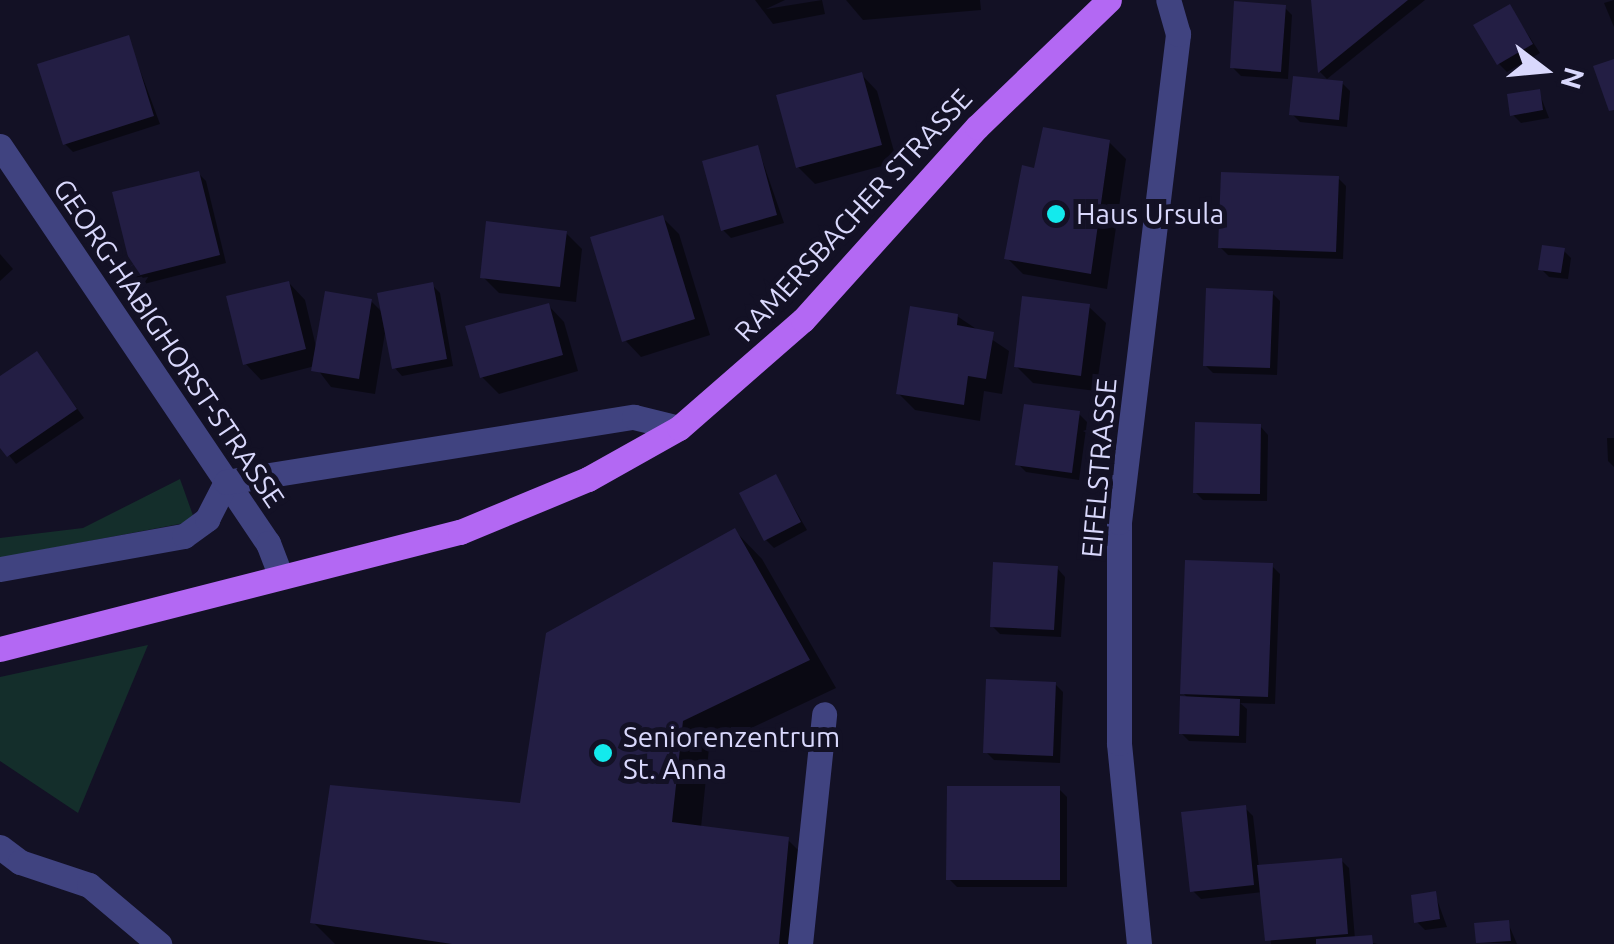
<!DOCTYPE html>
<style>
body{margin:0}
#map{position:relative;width:1614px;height:944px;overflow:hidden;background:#131125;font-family:Ubuntu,sans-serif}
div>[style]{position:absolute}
.green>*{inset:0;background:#142e2b}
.shadow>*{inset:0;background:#0007}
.building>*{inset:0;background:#231e44}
.minor>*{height:25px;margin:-12.5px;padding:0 12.5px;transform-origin:12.5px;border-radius:12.5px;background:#404380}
.major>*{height:25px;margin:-12.5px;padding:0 12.5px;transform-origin:12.5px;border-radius:12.5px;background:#b368f3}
.dots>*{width:28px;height:28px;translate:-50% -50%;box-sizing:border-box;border:5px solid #131125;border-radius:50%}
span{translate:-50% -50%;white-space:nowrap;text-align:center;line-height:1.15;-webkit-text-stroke:10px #131125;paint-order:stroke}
.poi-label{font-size:28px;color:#d9d8fc}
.left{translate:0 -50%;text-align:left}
.street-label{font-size:28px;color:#d9d8fc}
.north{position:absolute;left:1494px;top:20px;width:100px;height:100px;-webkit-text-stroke:8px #131125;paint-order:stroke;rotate:106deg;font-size:28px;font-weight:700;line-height:40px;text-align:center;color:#d9d8fc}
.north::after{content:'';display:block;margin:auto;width:35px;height:45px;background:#d9d8fc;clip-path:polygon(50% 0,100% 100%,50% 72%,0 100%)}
</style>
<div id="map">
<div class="green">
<i style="clip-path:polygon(180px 479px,195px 521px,0 558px,0 538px,83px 528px)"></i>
<i style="clip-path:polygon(148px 645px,78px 813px,0 761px,0 677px)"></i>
</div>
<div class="shadow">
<i style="clip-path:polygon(755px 0,785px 0,766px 9px,822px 0,825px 14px,773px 24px)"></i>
<i style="clip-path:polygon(846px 0,980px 0,981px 10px,863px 20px)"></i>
<i style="clip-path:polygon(1313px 0,1425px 0,1327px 79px,1320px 72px)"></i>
<i style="clip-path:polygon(1614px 0,1614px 27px,1604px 3px)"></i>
<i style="clip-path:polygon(1284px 7px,1292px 15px,1288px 79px,1241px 76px,1233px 68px)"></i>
<i style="clip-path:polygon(1510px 7px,1540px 53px,1507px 72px,1499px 64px)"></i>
<i style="clip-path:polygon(128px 38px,160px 124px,73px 152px,65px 144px)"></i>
<i style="clip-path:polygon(861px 74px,877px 91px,897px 162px,815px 184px,798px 167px)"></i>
<i style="clip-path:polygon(1342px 83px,1350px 91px,1347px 127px,1300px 122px,1292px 114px)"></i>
<i style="clip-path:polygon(1539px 92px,1549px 118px,1521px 123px,1513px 115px)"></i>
<i style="clip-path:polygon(1109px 142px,1126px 159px,1107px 289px,1023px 274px,1007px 258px,1036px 172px)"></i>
<i style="clip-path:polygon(758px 148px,784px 223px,731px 238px,723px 230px)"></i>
<i style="clip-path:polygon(198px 173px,206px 181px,226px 263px,144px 284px,135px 276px)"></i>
<i style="clip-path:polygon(1338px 178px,1346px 186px,1343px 259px,1228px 255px,1220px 247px)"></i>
<i style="clip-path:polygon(663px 218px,679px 234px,710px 335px,641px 357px,625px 340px)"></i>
<i style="clip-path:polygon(566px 233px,582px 249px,576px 302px,499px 293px,483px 277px)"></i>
<i style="clip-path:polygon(1563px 250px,1571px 258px,1568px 279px,1549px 277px,1541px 269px)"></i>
<i style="clip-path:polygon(0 254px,13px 269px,0 281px)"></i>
<i style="clip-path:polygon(289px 283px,305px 300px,317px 351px,371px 301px,384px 314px,432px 285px,440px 293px,453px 366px,402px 376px,394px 367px,386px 327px,375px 394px,331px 387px,315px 366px,261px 380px,245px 363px)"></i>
<i style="clip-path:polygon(1272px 293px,1280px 301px,1277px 375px,1213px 373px,1205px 365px)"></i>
<i style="clip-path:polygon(548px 305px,564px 322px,578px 371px,499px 394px,482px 377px)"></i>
<i style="clip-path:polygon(1089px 307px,1106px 323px,1096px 391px,1033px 383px,1016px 366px)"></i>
<i style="clip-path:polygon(957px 316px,1009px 351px,1002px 394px,984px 391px,980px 421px,915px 410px,898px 393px)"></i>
<i style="clip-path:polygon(37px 354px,84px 418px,16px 464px,0 444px,0 379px)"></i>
<i style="clip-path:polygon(1079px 414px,1087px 422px,1079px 480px,1026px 472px,1018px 464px)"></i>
<i style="clip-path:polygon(1260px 426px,1268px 435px,1267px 501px,1203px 500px,1195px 492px)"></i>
<i style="clip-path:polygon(1607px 438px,1614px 438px,1614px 467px,1608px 461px)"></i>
<i style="clip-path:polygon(776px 477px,807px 530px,774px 548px,766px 540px)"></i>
<i style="clip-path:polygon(735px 531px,762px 559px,836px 688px,709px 748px,701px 828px,787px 839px,815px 867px,808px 944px,335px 944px,313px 922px,522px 806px)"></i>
<i style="clip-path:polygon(1272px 566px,1280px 574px,1275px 704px,1240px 703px,1247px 709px,1246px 743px,1189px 741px,1181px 733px,1189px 699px,1183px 693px)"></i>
<i style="clip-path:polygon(1057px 568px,1065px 577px,1061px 637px,1000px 634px,992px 626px)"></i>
<i style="clip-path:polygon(1055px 684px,1063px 692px,1060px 763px,994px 760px,986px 752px)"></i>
<i style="clip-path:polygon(1059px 789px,1067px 797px,1067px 887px,957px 887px,949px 879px)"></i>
<i style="clip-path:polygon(1245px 808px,1253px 816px,1259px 868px,1341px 860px,1349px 868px,1355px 939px,1378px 944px,1271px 944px,1263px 892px,1201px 899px,1193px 891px)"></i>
<i style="clip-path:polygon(1435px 894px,1447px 927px,1425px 930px,1417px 922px)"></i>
<i style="clip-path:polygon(1508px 923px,1517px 944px,1478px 942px)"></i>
</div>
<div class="building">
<i style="clip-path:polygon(1311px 0,1408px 0,1318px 73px)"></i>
<i style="clip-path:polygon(1234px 1px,1286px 5px,1281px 72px,1230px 68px)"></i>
<i style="clip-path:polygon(1510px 4px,1533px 44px,1497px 65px,1473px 25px)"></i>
<i style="clip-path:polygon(129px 35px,154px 116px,63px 145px,37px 64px)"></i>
<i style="clip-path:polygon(1614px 59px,1614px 110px,1609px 111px,1593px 66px)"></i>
<i style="clip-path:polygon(862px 72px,882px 145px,796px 168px,776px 95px)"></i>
<i style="clip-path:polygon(1293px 76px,1343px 81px,1339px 120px,1289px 115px)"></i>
<i style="clip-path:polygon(1540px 89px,1543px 110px,1510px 116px,1507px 94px)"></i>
<i style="clip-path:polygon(1043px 127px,1110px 140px,1091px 274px,1004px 259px,1022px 165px,1034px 168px)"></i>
<i style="clip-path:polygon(758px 145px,777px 215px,721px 231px,702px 161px)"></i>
<i style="clip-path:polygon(199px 171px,220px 255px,133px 277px,112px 192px)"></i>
<i style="clip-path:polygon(1221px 172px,1339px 176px,1336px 252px,1218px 248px)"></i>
<i style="clip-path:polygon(663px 215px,695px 319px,622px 342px,590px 237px)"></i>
<i style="clip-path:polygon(486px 221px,567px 231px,560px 287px,480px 278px)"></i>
<i style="clip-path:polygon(1542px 245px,1565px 248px,1561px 273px,1538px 270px)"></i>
<i style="clip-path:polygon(289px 281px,306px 349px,243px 365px,226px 296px)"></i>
<i style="clip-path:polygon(433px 282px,447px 359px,392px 369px,377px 293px)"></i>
<i style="clip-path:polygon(1206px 288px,1273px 291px,1270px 368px,1203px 366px)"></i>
<i style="clip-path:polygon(325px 291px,372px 299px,359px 379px,311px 371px)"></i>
<i style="clip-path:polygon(1022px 296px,1090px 304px,1081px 376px,1014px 367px)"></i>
<i style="clip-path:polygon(549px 303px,563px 355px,480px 378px,465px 326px)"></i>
<i style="clip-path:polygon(910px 306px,958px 314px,957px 325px,994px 332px,986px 379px,968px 376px,964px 405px,896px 394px)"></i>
<i style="clip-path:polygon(37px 351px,77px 409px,7px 457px,0 448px,0 376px)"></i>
<i style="clip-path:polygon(1024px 404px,1080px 411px,1072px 473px,1015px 465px)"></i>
<i style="clip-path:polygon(1195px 422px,1261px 424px,1260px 494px,1193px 493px)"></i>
<i style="clip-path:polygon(776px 474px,801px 522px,764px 541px,739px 493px)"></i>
<i style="clip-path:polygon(735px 528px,810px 660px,683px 721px,672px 822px,789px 837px,779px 944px,452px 944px,310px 923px,330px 785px,520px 803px,546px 633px)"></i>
<i style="clip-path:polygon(1185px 560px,1273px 563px,1268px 697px,1180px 694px)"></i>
<i style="clip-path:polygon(993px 562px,1058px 566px,1054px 630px,990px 627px)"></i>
<i style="clip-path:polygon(986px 679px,1056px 682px,1053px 756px,983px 753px)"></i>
<i style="clip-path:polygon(1180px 696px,1240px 699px,1239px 736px,1179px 734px)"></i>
<i style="clip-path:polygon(947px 786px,1060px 786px,1060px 880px,946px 880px)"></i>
<i style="clip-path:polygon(1246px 805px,1254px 885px,1190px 892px,1181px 812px)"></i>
<i style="clip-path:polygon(1342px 858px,1348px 934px,1265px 941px,1257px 865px)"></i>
<i style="clip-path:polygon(1436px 891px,1440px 919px,1414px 923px,1411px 895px)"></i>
<i style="clip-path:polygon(1509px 920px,1511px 941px,1476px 943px,1474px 923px)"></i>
<i style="clip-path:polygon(1372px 935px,1373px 944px,1316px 944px,1316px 939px)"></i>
</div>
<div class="minor">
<i style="left:0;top:146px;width:479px;rotate:56deg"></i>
<i style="left:268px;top:543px;width:36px;rotate:69deg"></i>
<i style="left:0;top:569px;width:187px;rotate:-10.2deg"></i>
<i style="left:184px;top:536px;width:29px;rotate:-36deg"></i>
<i style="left:207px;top:519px;width:42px;rotate:-62.8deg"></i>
<i style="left:226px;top:482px;width:413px;rotate:-9.1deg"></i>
<i style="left:634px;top:417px;width:46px;rotate:13.7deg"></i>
<i style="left:0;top:847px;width:25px;rotate:37deg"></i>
<i style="left:20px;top:862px;width:73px;rotate:18.4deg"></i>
<i style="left:89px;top:885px;width:92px;rotate:40.1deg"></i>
<i style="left:800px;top:944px;width:231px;rotate:-84deg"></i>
<i style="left:1139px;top:944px;width:202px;rotate:-95.7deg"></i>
<i style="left:1119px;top:743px;width:221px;rotate:-90deg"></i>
<i style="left:1119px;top:522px;width:492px;rotate:-83.1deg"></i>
<i style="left:1178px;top:34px;width:35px;rotate:-106deg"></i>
</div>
<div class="major">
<i style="left:0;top:649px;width:475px;rotate:-14.3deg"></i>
<i style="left:460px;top:532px;width:139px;rotate:-22.5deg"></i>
<i style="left:588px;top:479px;width:104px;rotate:-29.3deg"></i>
<i style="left:679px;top:428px;width:164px;rotate:-41.1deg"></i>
<i style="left:803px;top:320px;width:260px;rotate:-48deg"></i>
<i style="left:977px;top:127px;width:183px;rotate:-43.9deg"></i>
</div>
<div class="dots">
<i style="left:1056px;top:214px;background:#13eaed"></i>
<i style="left:603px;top:753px;background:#13eaed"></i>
</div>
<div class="poi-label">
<span class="left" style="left:1076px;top:214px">Haus Ursula</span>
<span class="left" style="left:623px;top:753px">Seniorenzentrum<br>St. Anna</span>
</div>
<div class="street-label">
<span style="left:853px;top:215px;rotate:-47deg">RAMERSBACHER STRASSE</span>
<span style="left:169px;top:343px;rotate:56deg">GEORG-HABIGHORST-STRASSE</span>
<span style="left:1099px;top:468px;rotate:-85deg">EIFELSTRASSE</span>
</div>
<div class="north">N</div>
</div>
